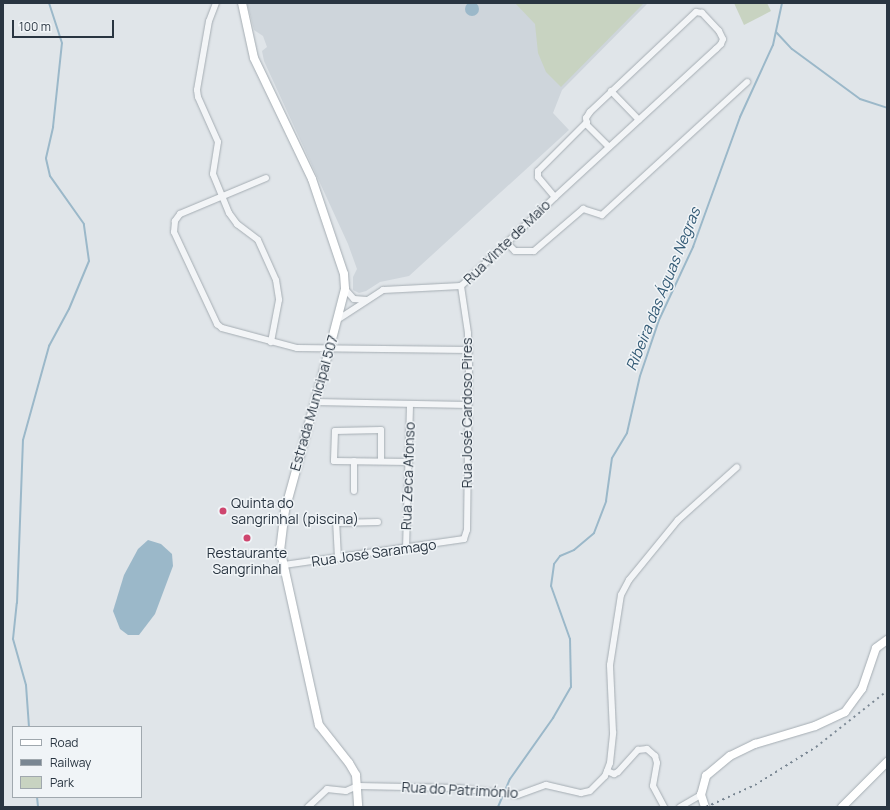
<!DOCTYPE html>
<meta charset="utf-8">
<style>
body{margin:0}
#map{position:relative;width:890px;height:810px;overflow:hidden;background:#e0e5e9;font-family:Manrope,sans-serif}
div>[style]{position:absolute}
.built>*{inset:0;background:#ced5db}
.green>*{inset:0;background:#c8d3c1}
.water>*{inset:0;background:#9bb8c9}
.round{border-radius:50%}
.stream>*{height:2px;margin:-1px;padding:0 1px;transform-origin:1px;border-radius:1px;background:#9bb8c9}
.roads{filter:drop-shadow(0 0 1px #a5adb3) drop-shadow(0 0 1px #a5adb3)}
.street>*{height:6px;margin:-3px;padding:0 3px;transform-origin:3px;border-radius:3px;background:#f3f5f7}
.secondary>*{height:8px;margin:-4px;padding:0 4px;transform-origin:4px;border-radius:4px;background:#fff}
.rail>*{height:2px;margin-top:-1px;transform-origin:0;background:repeating-linear-gradient(90deg,#7a8793 0 2px,transparent 0 6px)}
.dots>*{width:11px;height:11px;translate:-50% -50%;box-sizing:border-box;border:2px solid #f0f4f7;border-radius:50%}
span{translate:-50% -50%;white-space:nowrap;text-align:center;line-height:1.15;-webkit-text-stroke:3px #f0f4f7;paint-order:stroke}
.street-label{font-size:14px;color:#293541}
.poi-label{font-size:14px;color:#293541}
.left{translate:0 -50%;text-align:left}
.water-label{font-size:15px;color:#335a75;font-style:italic}
.frame{position:absolute;inset:0;border:4px solid #293541;pointer-events:none}
.legend{position:absolute;left:12px;top:726px;width:130px;height:72px;box-sizing:border-box;background:#f0f4f7;border:1px solid #a0a8ae;margin:0;padding:5px 7px;list-style:none;font-size:12px;color:#293541}
.legend li{display:flex;align-items:center;gap:8px;height:20px}
.legend b{width:20px;border:1px solid #a0a8ae}
.scale{position:absolute;left:12px;top:20px;width:102px;height:18px;box-sizing:border-box;border:2px solid #293541;border-top:0;padding-left:5px;font-size:12px;line-height:14px;white-space:nowrap;color:#293541;-webkit-text-stroke:3px #f0f4f7;paint-order:stroke}
</style>
<div id="map">
<div class="built">
<i style="clip-path:polygon(247px 3px,648px 3px,562px 90px,553px 113px,569px 130px,409px 276px,380px 282px,366px 291px,359px 293px,353px 290px,353px 277px,357px 269px,348px 244px,264px 61px,262px 51px,267px 47px,263px 36px,254px 30px)"></i>
</div>
<div class="green">
<i style="clip-path:polygon(515px 3px,644px 3px,561px 87px,546px 72px,538px 53px,535px 24px)"></i>
<i style="clip-path:polygon(734px 3px,767px 3px,771px 11px,744px 25px)"></i>
</div>
<div class="water">
<i class="round" style="left:465px;top:2px;width:14px;height:14px"></i>
<i style="clip-path:polygon(148px 540px,161px 544px,172px 554px,173px 566px,155px 614px,139px 635px,128px 635px,120px 629px,113px 611px,124px 575px,138px 549px)"></i>
</div>
<div class="stream">
<i style="left:776px;top:32px;width:23px;rotate:47deg"></i>
<i style="left:792px;top:49px;width:84px;rotate:36.3deg"></i>
<i style="left:860px;top:99px;width:28px;rotate:18deg"></i>
<i style="left:29px;top:727px;width:42px;rotate:-94.1deg"></i>
<i style="left:26px;top:685px;width:48px;rotate:-105.8deg"></i>
<i style="left:13px;top:639px;width:36px;rotate:-84deg"></i>
<i style="left:17px;top:603px;width:163px;rotate:-87.9deg"></i>
<i style="left:23px;top:440px;width:98px;rotate:-74.5deg"></i>
<i style="left:49px;top:346px;width:42px;rotate:-61.6deg"></i>
<i style="left:69px;top:309px;width:52px;rotate:-67.4deg"></i>
<i style="left:89px;top:261px;width:37px;rotate:-98deg"></i>
<i style="left:84px;top:224px;width:59px;rotate:-125.3deg"></i>
<i style="left:50px;top:176px;width:18px;rotate:-103deg"></i>
<i style="left:46px;top:158px;width:32px;rotate:-77deg"></i>
<i style="left:53px;top:127px;width:84px;rotate:-83.9deg"></i>
<i style="left:62px;top:43px;width:42px;rotate:-108deg"></i>
<i style="left:37px;top:797px;width:10px;rotate:84deg"></i>
<i style="left:498px;top:807px;width:30px;rotate:-67deg"></i>
<i style="left:510px;top:779px;width:75px;rotate:-54.8deg"></i>
<i style="left:553px;top:718px;width:36px;rotate:-60deg"></i>
<i style="left:571px;top:687px;width:48px;rotate:-91.2deg"></i>
<i style="left:570px;top:639px;width:56px;rotate:-109.7deg"></i>
<i style="left:551px;top:586px;width:22px;rotate:-82deg"></i>
<i style="left:554px;top:564px;width:10px;rotate:-53deg"></i>
<i style="left:560px;top:556px;width:15px;rotate:-23deg"></i>
<i style="left:574px;top:550px;width:26px;rotate:-40deg"></i>
<i style="left:594px;top:533px;width:34px;rotate:-69deg"></i>
<i style="left:606px;top:501px;width:43px;rotate:-82.1deg"></i>
<i style="left:612px;top:458px;width:29px;rotate:-59deg"></i>
<i style="left:627px;top:433px;width:58px;rotate:-77.2deg"></i>
<i style="left:640px;top:376px;width:59px;rotate:-71.3deg"></i>
<i style="left:659px;top:320px;width:81px;rotate:-65deg"></i>
<i style="left:693px;top:247px;width:138px;rotate:-70.1deg"></i>
<i style="left:740px;top:117px;width:79px;rotate:-65.4deg"></i>
<i style="left:773px;top:45px;width:43px;rotate:-77.9deg"></i>
</div>
<div class="roads">
<div class="street">
<i style="left:216px;top:3px;width:19px;rotate:111deg"></i>
<i style="left:209px;top:21px;width:70px;rotate:99.9deg"></i>
<i style="left:197px;top:90px;width:7px;rotate:82deg"></i>
<i style="left:198px;top:97px;width:49px;rotate:66deg"></i>
<i style="left:218px;top:142px;width:32px;rotate:99deg"></i>
<i style="left:213px;top:174px;width:42px;rotate:67.7deg"></i>
<i style="left:229px;top:213px;width:14px;rotate:54deg"></i>
<i style="left:237px;top:224px;width:26px;rotate:37deg"></i>
<i style="left:258px;top:240px;width:44px;rotate:65.8deg"></i>
<i style="left:276px;top:280px;width:20px;rotate:81deg"></i>
<i style="left:279px;top:300px;width:43px;rotate:100.8deg"></i>
<i style="left:611px;top:91px;width:40px;rotate:46deg"></i>
<i style="left:587px;top:122px;width:69px;rotate:135deg"></i>
<i style="left:538px;top:171px;width:6px;rotate:90deg"></i>
<i style="left:538px;top:177px;width:26px;rotate:50deg"></i>
<i style="left:555px;top:197px;width:219px;rotate:-42.6deg"></i>
<i style="left:716px;top:49px;width:7px;rotate:-45deg"></i>
<i style="left:721px;top:44px;width:5px;rotate:-68deg"></i>
<i style="left:723px;top:39px;width:9px;rotate:-117deg"></i>
<i style="left:719px;top:31px;width:25px;rotate:-133deg"></i>
<i style="left:702px;top:13px;width:6px;rotate:-171deg"></i>
<i style="left:696px;top:12px;width:146px;rotate:136.7deg"></i>
<i style="left:590px;top:112px;width:7px;rotate:124deg"></i>
<i style="left:586px;top:118px;width:7px;rotate:82deg"></i>
<i style="left:587px;top:125px;width:31px;rotate:45deg"></i>
<i style="left:266px;top:178px;width:93px;rotate:157.3deg"></i>
<i style="left:180px;top:214px;width:9px;rotate:126deg"></i>
<i style="left:175px;top:221px;width:11px;rotate:95deg"></i>
<i style="left:174px;top:232px;width:102px;rotate:64.9deg"></i>
<i style="left:217px;top:324px;width:6px;rotate:39deg"></i>
<i style="left:222px;top:328px;width:78px;rotate:14.9deg"></i>
<i style="left:297px;top:348px;width:172px;rotate:0.7deg"></i>
<i style="left:507px;top:243px;width:11px;rotate:45deg"></i>
<i style="left:515px;top:251px;width:19px"></i>
<i style="left:534px;top:251px;width:65px;rotate:-40.6deg"></i>
<i style="left:583px;top:209px;width:20px;rotate:18deg"></i>
<i style="left:602px;top:215px;width:197px;rotate:-42.5deg"></i>
<i style="left:345px;top:289px;width:13px;rotate:48deg"></i>
<i style="left:354px;top:299px;width:13px;rotate:4deg"></i>
<i style="left:337px;top:320px;width:55px;rotate:-33.1deg"></i>
<i style="left:383px;top:290px;width:78px;rotate:-2.9deg"></i>
<i style="left:461px;top:286px;width:129px;rotate:-43.4deg"></i>
<i style="left:315px;top:402px;width:153px;rotate:1.1deg"></i>
<i style="left:354px;top:461px;width:30px;rotate:90deg"></i>
<i style="left:381px;top:461px;width:31px;rotate:-90deg"></i>
<i style="left:381px;top:430px;width:46px;rotate:178.8deg"></i>
<i style="left:335px;top:431px;width:30px;rotate:92deg"></i>
<i style="left:334px;top:461px;width:75px;rotate:0.8deg"></i>
<i style="left:406px;top:549px;width:145px;rotate:-88.4deg"></i>
<i style="left:338px;top:558px;width:35px;rotate:-93deg"></i>
<i style="left:336px;top:523px;width:42px;rotate:-1.4deg"></i>
<i style="left:284px;top:565px;width:182px;rotate:-8.2deg"></i>
<i style="left:464px;top:539px;width:9px;rotate:-72deg"></i>
<i style="left:467px;top:530px;width:165px;rotate:-89.3deg"></i>
<i style="left:469px;top:365px;width:32px;rotate:-92deg"></i>
<i style="left:468px;top:333px;width:48px;rotate:-98.5deg"></i>
<i style="left:607px;top:771px;width:8px;rotate:23deg"></i>
<i style="left:614px;top:774px;width:4px;rotate:-27deg"></i>
<i style="left:618px;top:772px;width:30px;rotate:-48deg"></i>
<i style="left:638px;top:750px;width:9px;rotate:-6deg"></i>
<i style="left:647px;top:749px;width:11px;rotate:41deg"></i>
<i style="left:655px;top:756px;width:7px;rotate:74deg"></i>
<i style="left:657px;top:763px;width:23px;rotate:100deg"></i>
<i style="left:653px;top:786px;width:24px;rotate:62deg"></i>
<i style="left:308px;top:807px;width:26px;rotate:-43deg"></i>
<i style="left:327px;top:789px;width:19px;rotate:6deg"></i>
<i style="left:346px;top:791px;width:12px;rotate:-24deg"></i>
<i style="left:357px;top:786px;width:101px;rotate:1.1deg"></i>
<i style="left:458px;top:788px;width:60px;rotate:6.7deg"></i>
<i style="left:518px;top:795px;width:30px;rotate:-20deg"></i>
<i style="left:546px;top:785px;width:36px;rotate:13deg"></i>
<i style="left:581px;top:793px;width:9px;rotate:-13deg"></i>
<i style="left:590px;top:791px;width:21px;rotate:-45deg"></i>
<i style="left:605px;top:776px;width:14px;rotate:-69deg"></i>
<i style="left:610px;top:763px;width:31px;rotate:-84deg"></i>
<i style="left:613px;top:732px;width:67px;rotate:-92.6deg"></i>
<i style="left:610px;top:665px;width:71px;rotate:-81.1deg"></i>
<i style="left:621px;top:595px;width:17px;rotate:-62deg"></i>
<i style="left:629px;top:580px;width:77px;rotate:-50.8deg"></i>
<i style="left:678px;top:520px;width:79px;rotate:-41.9deg"></i>
<i style="left:680px;top:807px;width:24px;rotate:-30deg"></i>
</div>
<div class="secondary">
<i style="left:242px;top:3px;width:56px;rotate:77.7deg"></i>
<i style="left:254px;top:58px;width:134px;rotate:64.4deg"></i>
<i style="left:312px;top:179px;width:100px;rotate:71.4deg"></i>
<i style="left:344px;top:274px;width:15px;rotate:86deg"></i>
<i style="left:345px;top:289px;width:60px;rotate:104.5deg"></i>
<i style="left:330px;top:347px;width:169px;rotate:105.4deg"></i>
<i style="left:285px;top:510px;width:38px;rotate:97deg"></i>
<i style="left:280px;top:548px;width:181px;rotate:77.6deg"></i>
<i style="left:319px;top:725px;width:48px;rotate:51.7deg"></i>
<i style="left:349px;top:763px;width:14px;rotate:60deg"></i>
<i style="left:356px;top:775px;width:32px;rotate:86deg"></i>
<i style="left:705px;top:807px;width:13px;rotate:-108deg"></i>
<i style="left:701px;top:795px;width:20px;rotate:-75deg"></i>
<i style="left:706px;top:776px;width:31px;rotate:-40deg"></i>
<i style="left:730px;top:756px;width:28px;rotate:-26deg"></i>
<i style="left:755px;top:744px;width:63px;rotate:-16.7deg"></i>
<i style="left:815px;top:726px;width:33px;rotate:-25deg"></i>
<i style="left:845px;top:712px;width:29px;rotate:-54deg"></i>
<i style="left:862px;top:689px;width:43px;rotate:-71.1deg"></i>
<i style="left:876px;top:648px;width:14px;rotate:-36deg"></i>
<i style="left:842px;top:807px;width:64px;rotate:-45deg"></i>
</div>
</div>
<div class="rail">
<i style="left:706px;top:807px;width:54px;rotate:-24.2deg"></i>
<i style="left:755px;top:785px;width:72px;rotate:-31.9deg"></i>
<i style="left:816px;top:747px;width:90px;rotate:-38.3deg"></i>
</div>
<div class="dots">
<i style="left:223px;top:511px;background:#ce456e"></i>
<i style="left:247px;top:538px;background:#ce456e"></i>
</div>
<div class="street-label">
<span style="left:507px;top:242px;rotate:-44deg">Rua Vinte de Maio</span>
<span style="left:314px;top:403px;rotate:-74deg">Estrada Municipal 507</span>
<span style="left:467px;top:413px;rotate:-90deg">Rua José Cardoso Pires</span>
<span style="left:408px;top:476px;rotate:-88deg">Rua Zeca Afonso</span>
<span style="left:374px;top:553px;rotate:-8deg">Rua José Saramago</span>
<span style="left:460px;top:790px;rotate:3deg">Rua do Património</span>
</div>
<div class="poi-label">
<span class="left" style="left:231px;top:511px">Quinta do<br>sangrinhal (piscina)</span>
<span style="left:247px;top:561px">Restaurante<br>Sangrinhal</span>
</div>
<div class="water-label">
<span style="left:663px;top:289px;rotate:-68deg">Ribeira das Águas Negras</span>
</div>
<div class="frame"></div>
<ul class="legend">
<li><b style="height:5px;background:#fff"></b>Road</li>
<li><b style="height:5px;background:#7a8793"></b>Railway</li>
<li><b style="height:11px;background:#c8d3c1"></b>Park</li>
</ul>
<div class="scale">100 m</div>
</div>
